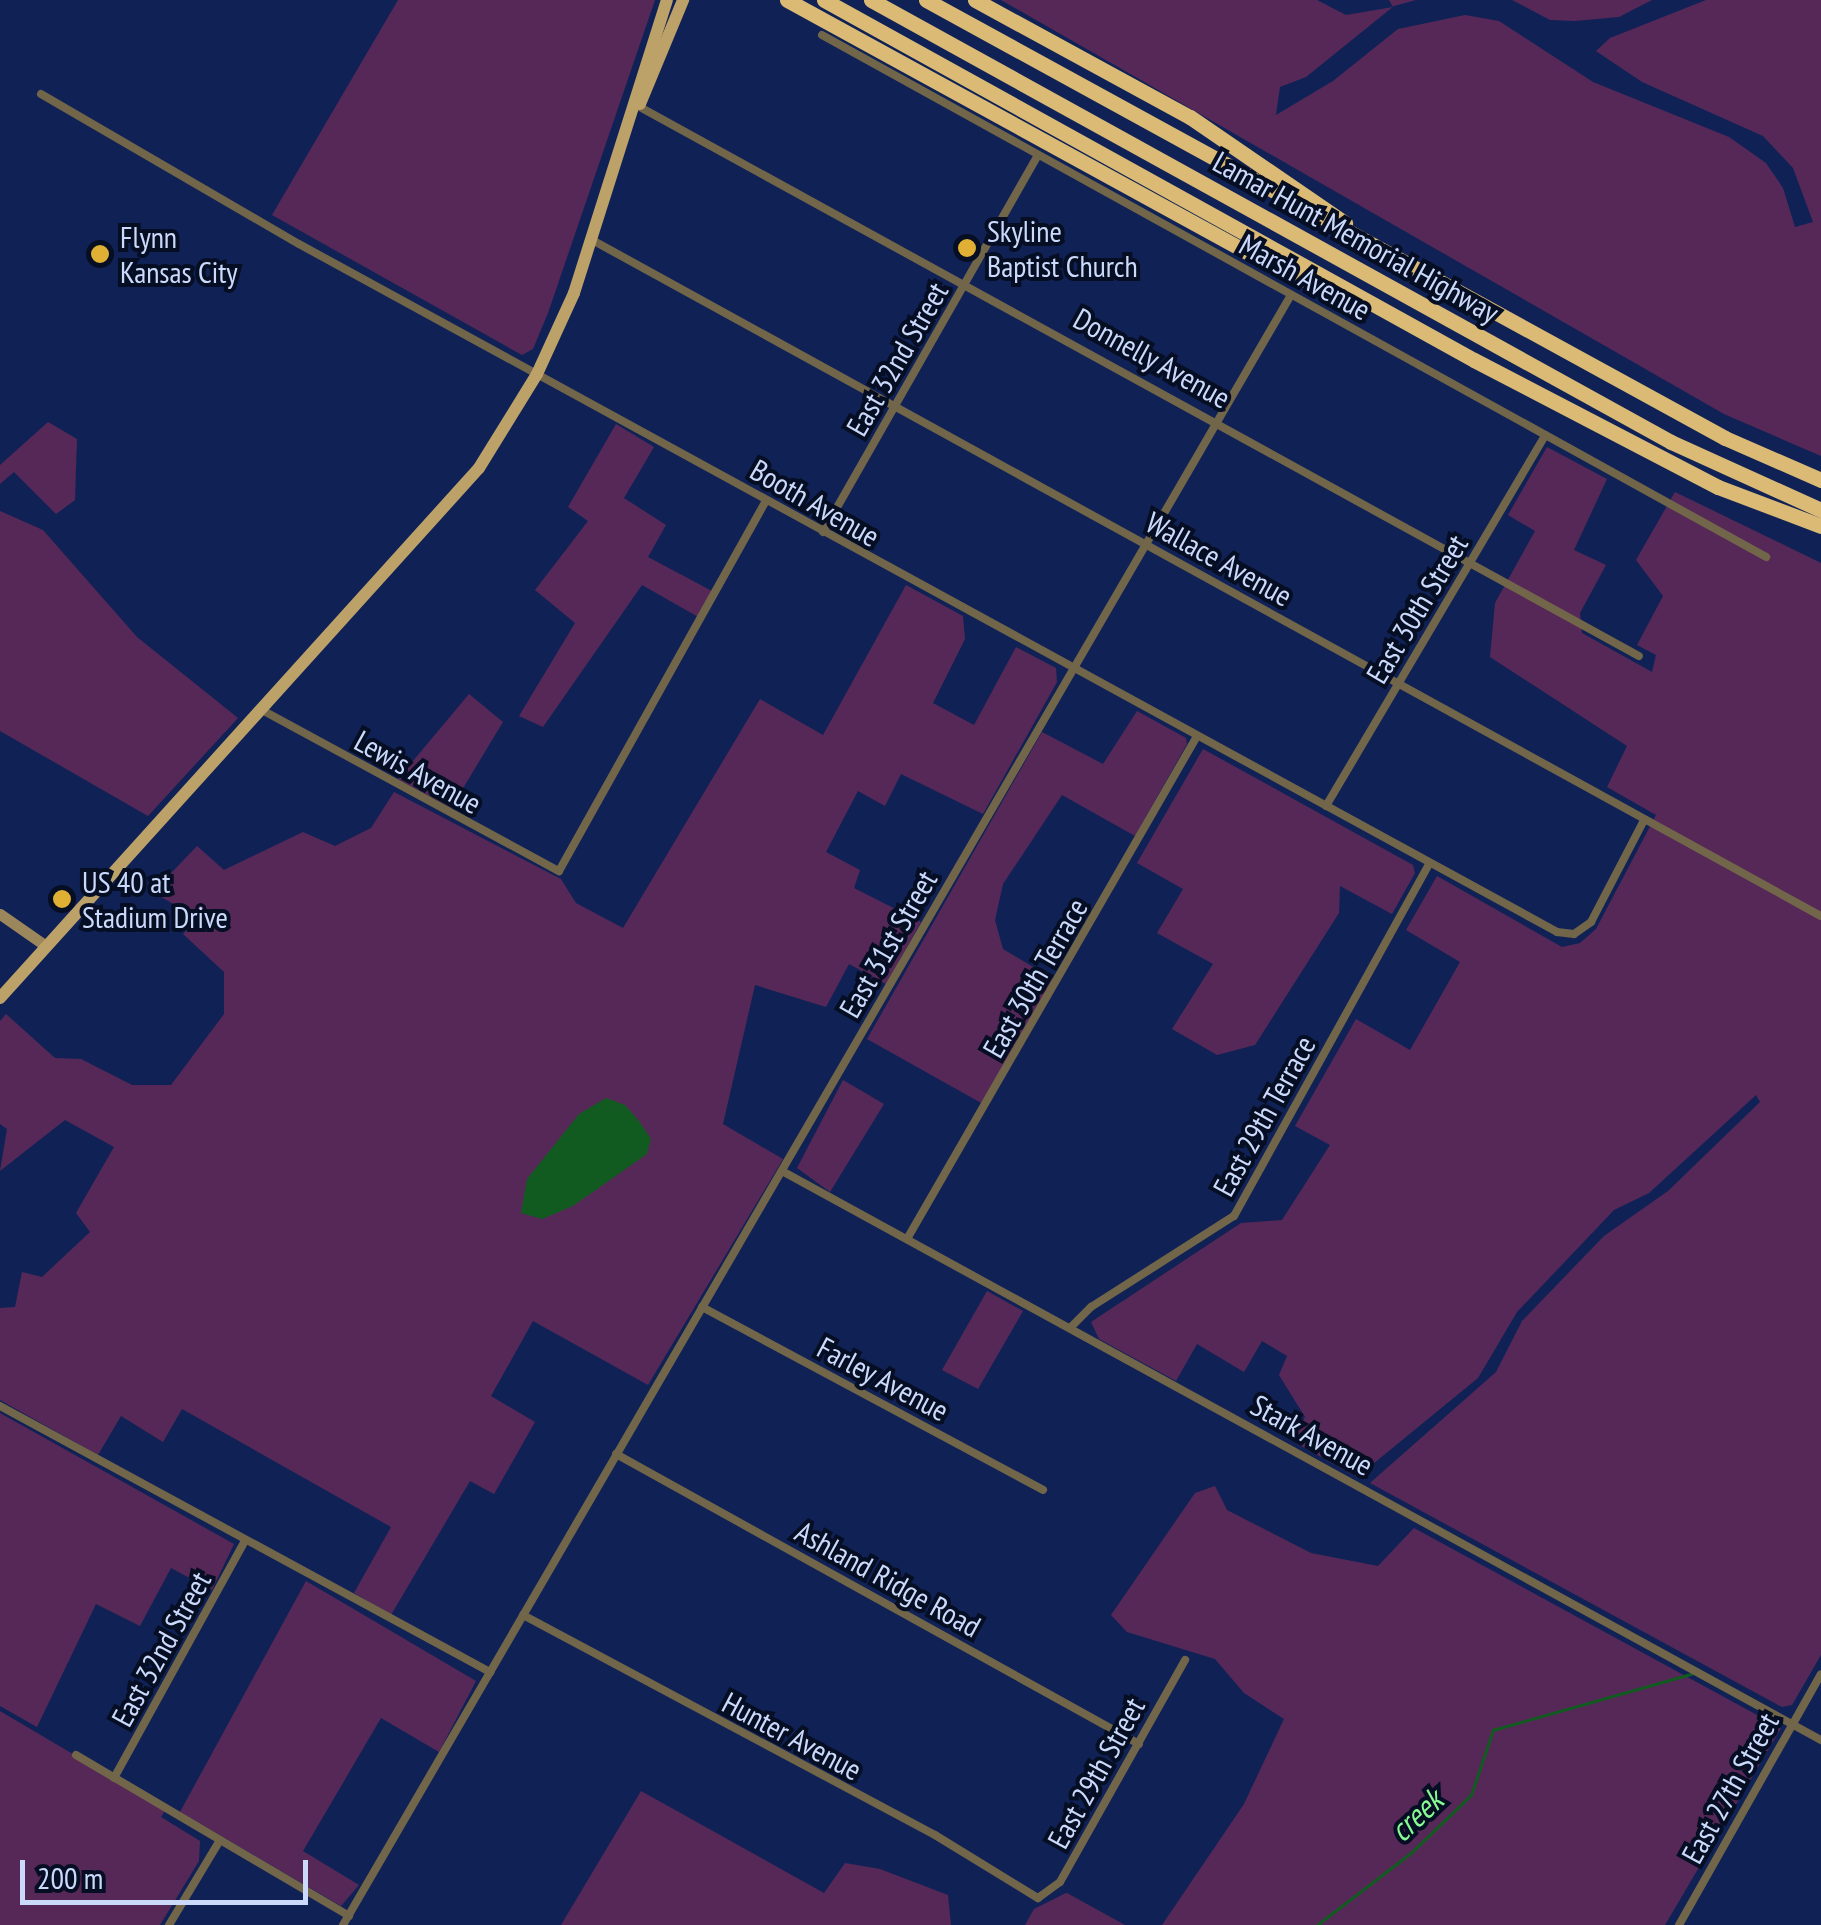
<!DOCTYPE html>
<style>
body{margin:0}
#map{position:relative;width:1821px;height:1925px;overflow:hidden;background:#102255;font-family:"PT Sans Narrow",sans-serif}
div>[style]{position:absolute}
.green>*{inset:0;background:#562858}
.water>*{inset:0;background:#125b20}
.stream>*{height:2.5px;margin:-1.25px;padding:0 1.25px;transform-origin:1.25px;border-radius:1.25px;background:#125b20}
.street>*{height:8px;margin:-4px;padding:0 4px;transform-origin:4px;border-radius:4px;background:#71654a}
.secondary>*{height:11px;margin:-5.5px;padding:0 5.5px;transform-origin:5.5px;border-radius:5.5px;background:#9b875b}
.primary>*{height:12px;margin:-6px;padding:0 6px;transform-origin:6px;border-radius:6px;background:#bca269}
.highway>*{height:15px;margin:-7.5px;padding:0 7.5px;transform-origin:7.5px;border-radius:7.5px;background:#daba74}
.dots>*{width:28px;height:28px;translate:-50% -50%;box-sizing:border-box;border:5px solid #060e24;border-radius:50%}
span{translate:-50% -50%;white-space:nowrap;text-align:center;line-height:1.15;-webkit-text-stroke:8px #060e24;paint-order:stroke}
.poi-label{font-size:30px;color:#cbdafb}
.left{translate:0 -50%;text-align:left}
.street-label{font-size:30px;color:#cbdafb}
.water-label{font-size:32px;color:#88fa93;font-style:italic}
.scale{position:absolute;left:20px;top:1860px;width:288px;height:45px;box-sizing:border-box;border:5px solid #cbdafb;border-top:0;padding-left:12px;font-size:30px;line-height:35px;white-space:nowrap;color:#cbdafb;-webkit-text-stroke:8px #060e24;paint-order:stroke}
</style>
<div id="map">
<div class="green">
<i style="clip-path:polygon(398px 0,655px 0,548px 313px,533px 349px,522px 355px,272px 215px)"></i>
<i style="clip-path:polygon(1001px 0,1317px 0,1346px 15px,1393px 7px,1389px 0,1416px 0,1394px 6px,1306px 77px,1280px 87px,1276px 115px,1333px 81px,1398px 29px,1465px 15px,1499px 21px,1593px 82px,1729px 137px,1766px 163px,1783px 188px,1795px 227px,1813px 222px,1793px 168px,1763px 136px,1642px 82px,1596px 51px,1610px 38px,1706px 0,1821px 0,1821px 456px,1724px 414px)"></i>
<i style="clip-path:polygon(1512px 0,1652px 0,1619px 17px,1575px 21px,1550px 20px)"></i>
<i style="clip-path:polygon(48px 422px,77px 439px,75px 500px,56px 514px,14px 472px,0 484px,0 465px)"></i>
<i style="clip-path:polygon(616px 424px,654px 447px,624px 498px,666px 525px,648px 557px,712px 591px,700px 618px,642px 585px,543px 727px,519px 716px,575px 623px,535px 590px,588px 521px,568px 507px)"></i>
<i style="clip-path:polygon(1547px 447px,1607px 479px,1574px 550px,1606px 565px,1580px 613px,1582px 633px,1652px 672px,1656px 655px,1637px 645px,1663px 596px,1636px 560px,1675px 492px,1821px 563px,1821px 1655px,1792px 1705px,1782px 1707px,1370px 1483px,1496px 1372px,1522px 1321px,1604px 1236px,1668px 1191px,1760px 1102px,1756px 1095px,1649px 1193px,1614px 1210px,1517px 1312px,1478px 1378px,1357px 1477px,1292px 1441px,1305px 1417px,1279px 1375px,1287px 1356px,1262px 1341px,1244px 1372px,1197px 1344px,1176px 1381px,1099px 1339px,1091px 1322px,1241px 1223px,1282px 1220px,1330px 1145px,1295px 1126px,1356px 1019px,1410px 1050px,1460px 962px,1406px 930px,1437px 876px,1562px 947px,1580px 943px,1596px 929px,1656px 815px,1607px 787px,1627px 746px,1490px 657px,1495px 603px,1535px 531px,1508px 515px)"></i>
<i style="clip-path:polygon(0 511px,43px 530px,137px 637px,238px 718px,148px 816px,0 731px)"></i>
<i style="clip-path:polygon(906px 585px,963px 616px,965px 639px,933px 703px,974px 725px,1016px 647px,1056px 668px,1057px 682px,983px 814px,901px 774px,885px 806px,858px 791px,826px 852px,860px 870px,854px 888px,921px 922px,886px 984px,849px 964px,826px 1007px,755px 985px,723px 1124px,783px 1159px,648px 1385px,533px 1321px,491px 1396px,535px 1422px,494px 1494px,470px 1481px,391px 1615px,354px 1593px,391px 1527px,182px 1409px,163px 1442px,121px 1416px,98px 1455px,0 1400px,0 1308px,15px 1307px,22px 1272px,42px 1277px,90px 1232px,76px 1213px,114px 1147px,65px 1120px,0 1171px,7px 1129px,0 1124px,0 1021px,6px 1014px,55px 1058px,81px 1059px,132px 1085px,171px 1085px,224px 1014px,224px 972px,183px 934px,197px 918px,153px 892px,197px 846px,224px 870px,303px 832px,335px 846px,371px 828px,394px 792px,561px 879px,576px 903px,623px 928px,760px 699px,823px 735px)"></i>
<i style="clip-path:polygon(469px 694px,503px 722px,451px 808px,398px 779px)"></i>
<i style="clip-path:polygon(1137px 711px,1186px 738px,1187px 744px,1135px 836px,1062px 795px,1003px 884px,995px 920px,1003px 949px,1055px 980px,983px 1104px,867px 1039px,1042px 732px,1103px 764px)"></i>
<i style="clip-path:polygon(1203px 749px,1413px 865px,1415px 873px,1392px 914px,1340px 886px,1339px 913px,1255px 1045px,1217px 1055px,1172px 1029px,1213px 964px,1157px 933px,1183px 889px,1137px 863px)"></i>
<i style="clip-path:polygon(843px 1080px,884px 1104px,830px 1192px,797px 1168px)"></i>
<i style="clip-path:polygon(987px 1291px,1023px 1311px,978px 1389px,942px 1370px)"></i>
<i style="clip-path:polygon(0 1413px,234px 1544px,212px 1590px,171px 1568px,140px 1626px,96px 1604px,37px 1727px,0 1706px)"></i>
<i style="clip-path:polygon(1215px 1486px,1227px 1510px,1311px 1553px,1378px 1566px,1414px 1528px,1781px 1728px,1665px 1925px,1162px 1925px,1244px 1804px,1284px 1719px,1244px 1693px,1215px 1659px,1127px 1632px,1111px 1615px,1195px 1493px)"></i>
<i style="clip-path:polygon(306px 1581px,476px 1681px,439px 1752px,381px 1718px,303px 1851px,359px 1885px,341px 1906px,180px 1812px)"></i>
<i style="clip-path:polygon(0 1711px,166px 1809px,161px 1817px,200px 1841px,199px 1861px,160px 1925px,0 1925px)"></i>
<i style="clip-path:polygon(641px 1791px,824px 1893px,845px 1863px,880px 1869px,948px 1895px,951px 1925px,561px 1925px)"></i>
<i style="clip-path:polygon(1066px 1893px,1067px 1893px,1125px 1925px,1025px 1925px,1034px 1909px)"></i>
</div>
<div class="water">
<i style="clip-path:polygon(606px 1098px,625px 1105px,639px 1121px,651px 1139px,647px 1154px,573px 1206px,542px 1219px,521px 1213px,527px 1179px,579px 1114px)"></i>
</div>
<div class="stream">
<i style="left:1317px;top:1925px;width:118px;rotate:-37.5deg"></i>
<i style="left:1411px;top:1853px;width:83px;rotate:-44deg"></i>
<i style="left:1471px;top:1795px;width:69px;rotate:-71.3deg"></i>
<i style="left:1493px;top:1730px;width:206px;rotate:-15.8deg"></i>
</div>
<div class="street">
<i style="left:822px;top:35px;width:1079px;rotate:28.94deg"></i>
<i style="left:41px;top:94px;width:298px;rotate:30.2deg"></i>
<i style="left:299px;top:244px;width:1434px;rotate:28.67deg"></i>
<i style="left:1557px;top:932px;width:17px;rotate:7deg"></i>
<i style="left:1574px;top:934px;width:21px;rotate:-35deg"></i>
<i style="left:1591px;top:922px;width:115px;rotate:-62.5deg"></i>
<i style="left:638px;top:106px;width:1142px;rotate:28.79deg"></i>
<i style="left:594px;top:241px;width:1400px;rotate:28.82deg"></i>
<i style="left:823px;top:532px;width:434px;rotate:-60.3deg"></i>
<i style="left:262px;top:710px;width:338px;rotate:28.5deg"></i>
<i style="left:559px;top:871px;width:425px;rotate:-60.8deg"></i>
<i style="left:1326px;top:806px;width:431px;rotate:-59.4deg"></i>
<i style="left:782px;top:1171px;width:1185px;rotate:28.71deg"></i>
<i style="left:907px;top:1239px;width:581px;rotate:-60.03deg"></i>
<i style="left:702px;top:1307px;width:387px;rotate:28.2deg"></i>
<i style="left:1070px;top:1328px;width:30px;rotate:-45deg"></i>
<i style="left:1091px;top:1307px;width:169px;rotate:-32.5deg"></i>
<i style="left:1234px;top:1216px;width:404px;rotate:-61deg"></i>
<i style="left:0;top:1406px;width:558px;rotate:28.5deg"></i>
<i style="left:616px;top:1454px;width:598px;rotate:29.01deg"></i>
<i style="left:523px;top:1615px;width:467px;rotate:28.1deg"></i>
<i style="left:935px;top:1835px;width:121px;rotate:31.5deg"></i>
<i style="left:1038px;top:1898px;width:27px;rotate:-36deg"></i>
<i style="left:1060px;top:1882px;width:255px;rotate:-60.6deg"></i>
<i style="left:76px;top:1755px;width:317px;rotate:30.5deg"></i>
<i style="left:114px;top:1778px;width:271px;rotate:-61.1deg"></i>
<i style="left:169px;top:1925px;width:99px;rotate:-59deg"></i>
<i style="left:343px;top:1925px;width:1886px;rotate:-59.82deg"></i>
<i style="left:1679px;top:1925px;width:288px;rotate:-60.5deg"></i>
</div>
<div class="secondary">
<i style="left:0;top:914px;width:56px;rotate:34.8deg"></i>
</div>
<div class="primary">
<i style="left:640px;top:104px;width:113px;rotate:-67.5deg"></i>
<i style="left:0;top:998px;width:714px;rotate:-47.89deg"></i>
<i style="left:479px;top:468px;width:110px;rotate:-58.3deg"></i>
<i style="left:537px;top:374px;width:89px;rotate:-65.4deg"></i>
<i style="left:574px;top:293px;width:307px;rotate:-72.4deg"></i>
</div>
<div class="highway">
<i style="left:787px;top:0;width:560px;rotate:28.72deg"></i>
<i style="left:1278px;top:269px;width:56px;rotate:22deg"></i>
<i style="left:824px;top:0;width:743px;rotate:28.98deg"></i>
<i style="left:1474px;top:360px;width:275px;rotate:27.5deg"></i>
<i style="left:1718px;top:487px;width:110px;rotate:20.7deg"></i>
<i style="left:871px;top:0;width:914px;rotate:28.92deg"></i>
<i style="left:1671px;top:442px;width:165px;rotate:24.4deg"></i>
<i style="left:926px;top:0;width:911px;rotate:28.73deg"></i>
<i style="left:1725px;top:438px;width:105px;rotate:23.6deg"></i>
<i style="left:975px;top:0;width:245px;rotate:28.6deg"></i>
<i style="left:1190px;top:117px;width:188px;rotate:34.4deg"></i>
</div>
<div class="dots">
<i style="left:967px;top:248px;background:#e0b034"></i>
<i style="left:100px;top:254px;background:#e0b034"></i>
<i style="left:62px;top:899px;background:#e0b034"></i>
</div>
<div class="poi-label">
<span class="left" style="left:987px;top:248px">Skyline<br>Baptist Church</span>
<span class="left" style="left:120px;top:254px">Flynn<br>Kansas City</span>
<span class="left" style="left:82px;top:899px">US 40 at<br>Stadium Drive</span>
</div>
<div class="street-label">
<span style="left:1356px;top:237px;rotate:29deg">Lamar Hunt Memorial Highway</span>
<span style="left:1305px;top:277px;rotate:29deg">Marsh Avenue</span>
<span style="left:1152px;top:358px;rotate:29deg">Donnelly Avenue</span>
<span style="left:897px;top:359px;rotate:-60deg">East 32nd Street</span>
<span style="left:815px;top:503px;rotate:30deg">Booth Avenue</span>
<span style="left:1219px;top:559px;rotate:29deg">Wallace Avenue</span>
<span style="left:1417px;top:609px;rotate:-59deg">East 30th Street</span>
<span style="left:418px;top:772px;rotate:29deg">Lewis Avenue</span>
<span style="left:888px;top:944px;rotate:-60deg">East 31st Street</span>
<span style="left:1035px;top:978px;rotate:-60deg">East 30th Terrace</span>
<span style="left:1264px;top:1116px;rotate:-61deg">East 29th Terrace</span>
<span style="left:883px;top:1379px;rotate:28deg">Farley Avenue</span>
<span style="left:1312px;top:1435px;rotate:29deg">Stark Avenue</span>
<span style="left:888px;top:1579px;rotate:29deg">Ashland Ridge Road</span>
<span style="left:161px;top:1649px;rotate:-61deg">East 32nd Street</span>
<span style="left:792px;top:1736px;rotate:28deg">Hunter Avenue</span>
<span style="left:1096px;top:1773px;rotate:-61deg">East 29th Street</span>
<span style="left:1730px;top:1788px;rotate:-61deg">East 27th Street</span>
</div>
<div class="water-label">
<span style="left:1416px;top:1815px;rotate:-43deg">creek</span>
</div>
<div class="scale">200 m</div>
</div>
